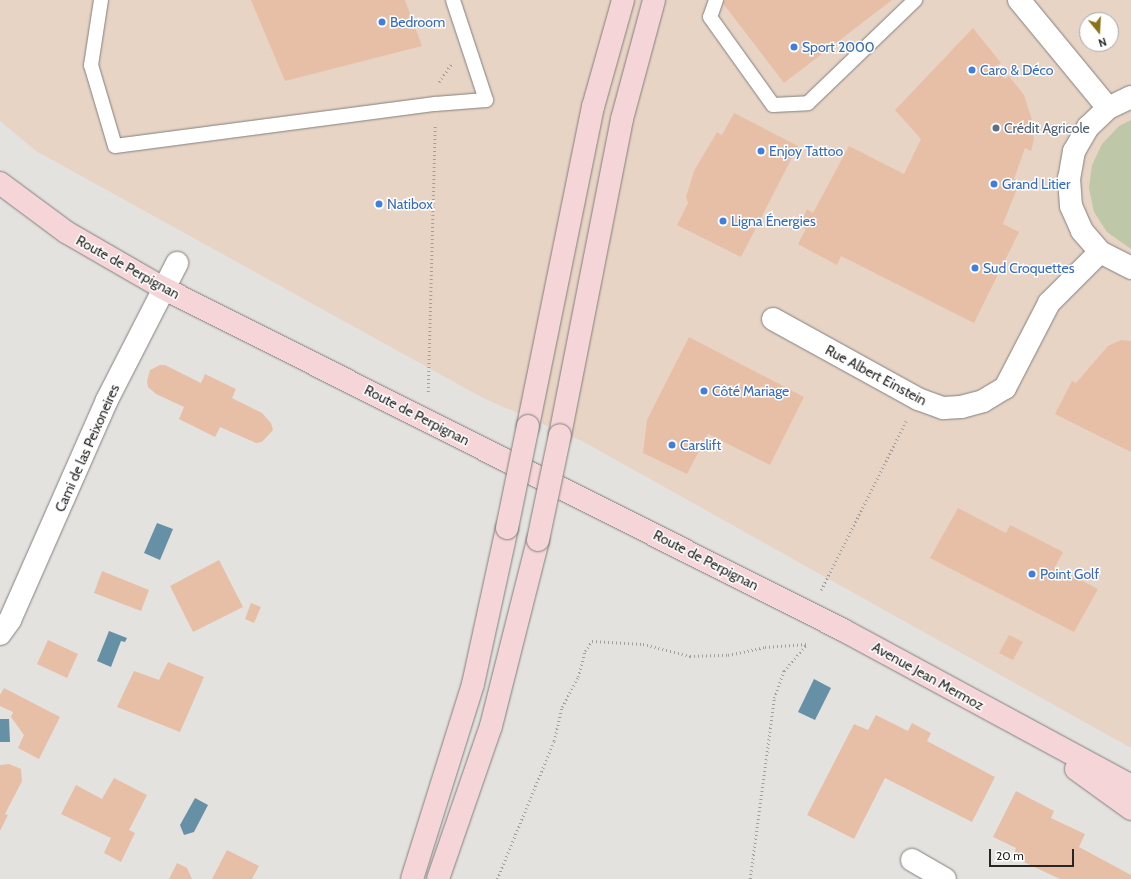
<!DOCTYPE html>
<meta charset="utf-8">
<style>
body{margin:0}
#map{position:relative;width:1131px;height:879px;overflow:hidden;background:#e4e2df;font-family:Cabin,sans-serif}
div>[style]{position:absolute}
.commercial>*{inset:0;background:#e8d4c5}
.green>*{inset:0;background:#bec7a8}
.water>*{inset:0;background:#6590a6}
.building>*{inset:0;background:#e7bfa6}
.path>*{height:2.5px;margin-top:-1.25px;transform-origin:0;background:repeating-linear-gradient(90deg,#a2a09e 0 1px,transparent 0 4px)}
.roads{filter:drop-shadow(0 0 1px #82807e) drop-shadow(0 0 1px #82807e)}
.lane>*{height:14px;margin:-7px;padding:0 7px;transform-origin:7px;border-radius:7px;background:#fff}
.street>*{height:22px;margin:-11px;padding:0 11px;transform-origin:11px;border-radius:11px;background:#fff}
.secondary>*{height:22px;margin:-11px;padding:0 11px;transform-origin:11px;border-radius:11px;background:#f5d5d7}
.bridges{filter:drop-shadow(0 0 1px #82807e) drop-shadow(0 0 1px #82807e)}
.secondary-bridge>*{height:22px;margin:-11px;padding:0 11px;transform-origin:11px;border-radius:11px;background:#f5d5d7}
.dots>*{width:11px;height:11px;translate:-50% -50%;box-sizing:border-box;border:2px solid #fff;border-radius:50%}
span{translate:-50% -50%;white-space:nowrap;text-align:center;line-height:1.15;-webkit-text-stroke:3px #fff;paint-order:stroke}
.shop-label{font-size:14px;color:#366cbe}
.left{translate:0 -50%;text-align:left}
.service-label{font-size:14px;color:#4e5e75}
.street-label{font-size:14px;color:#272625}
.north{position:absolute;left:1079px;top:12px;width:40px;height:40px;box-sizing:border-box;background:#fff;border:1px solid #a9a8a8;border-radius:50%;rotate:162deg;font-size:11px;font-weight:700;line-height:16px;text-align:center;color:#272625}
.north::after{content:'';display:block;margin:auto;width:14px;height:18px;background:#897316;clip-path:polygon(50% 0,100% 100%,50% 72%,0 100%)}
.scale{position:absolute;left:989px;top:849px;width:85px;height:18px;box-sizing:border-box;border:2px solid #272625;border-top:0;padding-left:5px;font-size:12px;line-height:14px;white-space:nowrap;color:#272625;-webkit-text-stroke:3px #fff;paint-order:stroke}
</style>
<div id="map">
<div class="commercial">
<i style="clip-path:polygon(evenodd,0 0,1131px 0,1131px 748px,582px 441px,483px 398px,36px 151px,0 121px,0 0,1087px 20px,1111px 20px,1111px 44px,1087px 44px,1087px 20px)"></i>
</div>
<div class="green">
<i style="clip-path:polygon(1131px 120px,1131px 249px,1107px 232px,1094px 212px,1089px 188px,1092px 165px,1102px 144px,1119px 126px)"></i>
</div>
<div class="water">
<i style="clip-path:polygon(157px 523px,173px 529px,160px 560px,144px 553px)"></i>
<i style="clip-path:polygon(109px 631px,127px 638px,125px 642px,121px 641px,111px 667px,97px 661px)"></i>
<i style="clip-path:polygon(814px 679px,831px 688px,815px 720px,798px 712px)"></i>
<i style="clip-path:polygon(0 719px,9px 719px,10px 742px,0 742px)"></i>
<i style="clip-path:polygon(195px 798px,208px 805px,194px 832px,184px 835px,180px 825px)"></i>
</div>
<div class="building">
<i style="clip-path:polygon(251px 0,405px 0,422px 46px,285px 81px)"></i>
<i style="clip-path:polygon(725px 0,892px 0,784px 83px,722px 2px)"></i>
<i style="clip-path:polygon(973px 28px,1001px 63px,995px 67px,1005px 79px,1009px 76px,1024px 95px,1032px 120px,1034px 139px,1031px 151px,1025px 148px,1014px 179px,1020px 181px,1003px 224px,1019px 232px,974px 323px,841px 256px,837px 265px,798px 244px,806px 229px,799px 226px,807px 209px,813px 213px,849px 146px,904px 174px,921px 139px,895px 110px)"></i>
<i style="clip-path:polygon(734px 113px,798px 146px,741px 257px,677px 225px,688px 203px,686px 197px,694px 171px,717px 132px,722px 135px)"></i>
<i style="clip-path:polygon(689px 337px,804px 397px,770px 465px,708px 434px,687px 474px,643px 453px,647px 420px)"></i>
<i style="clip-path:polygon(1121px 340px,1131px 341px,1131px 452px,1055px 414px,1072px 381px,1076px 383px,1108px 346px)"></i>
<i style="clip-path:polygon(160px 365px,165px 365px,201px 383px,205px 374px,236px 389px,232px 398px,262px 413px,271px 423px,273px 430px,262px 442px,256px 443px,220px 427px,215px 437px,179px 419px,184px 407px,156px 394px,148px 387px,147px 381px,150px 370px)"></i>
<i style="clip-path:polygon(958px 508px,1006px 533px,1010px 525px,1063px 552px,1055px 567px,1098px 589px,1074px 632px,930px 558px)"></i>
<i style="clip-path:polygon(219px 560px,243px 607px,193px 632px,170px 586px)"></i>
<i style="clip-path:polygon(102px 571px,149px 590px,141px 611px,94px 593px)"></i>
<i style="clip-path:polygon(251px 603px,261px 607px,254px 623px,245px 619px)"></i>
<i style="clip-path:polygon(1009px 635px,1023px 642px,1013px 660px,999px 653px)"></i>
<i style="clip-path:polygon(48px 640px,78px 654px,67px 678px,37px 664px)"></i>
<i style="clip-path:polygon(168px 662px,204px 677px,180px 732px,117px 707px,134px 671px,159px 680px)"></i>
<i style="clip-path:polygon(4px 688px,60px 717px,39px 759px,18px 748px,24px 735px,11px 717px,13px 712px,0 706px,0 695px)"></i>
<i style="clip-path:polygon(876px 715px,908px 731px,912px 723px,931px 733px,927px 741px,995px 777px,972px 822px,885px 778px,854px 839px,807px 815px,854px 724px,868px 730px)"></i>
<i style="clip-path:polygon(9px 764px,21px 769px,22px 781px,5px 814px,8px 815px,0 831px,0 765px)"></i>
<i style="clip-path:polygon(114px 778px,147px 795px,129px 830px,135px 833px,121px 862px,104px 853px,111px 838px,61px 814px,76px 785px,102px 799px)"></i>
<i style="clip-path:polygon(1016px 791px,1054px 811px,1051px 818px,1085px 834px,1079px 847px,1131px 875px,1131px 879px,1060px 879px,1013px 857px,1016px 848px,993px 837px)"></i>
<i style="clip-path:polygon(227px 850px,259px 866px,252px 879px,212px 879px)"></i>
<i style="clip-path:polygon(177px 863px,187px 868px,192px 879px,169px 879px)"></i>
</div>
<div class="path">
<i style="left:439px;top:82px;width:22px;rotate:-56deg"></i>
<i style="left:428px;top:392px;width:267px;rotate:-88.5deg"></i>
<i style="left:821px;top:590px;width:189px;rotate:-63.3deg"></i>
<i style="left:497px;top:879px;width:149px;rotate:-67.6deg"></i>
<i style="left:554px;top:741px;width:35px;rotate:-77deg"></i>
<i style="left:562px;top:707px;width:34px;rotate:-62deg"></i>
<i style="left:578px;top:677px;width:27px;rotate:-75deg"></i>
<i style="left:585px;top:651px;width:12px;rotate:-55deg"></i>
<i style="left:592px;top:641px;width:51px;rotate:3.4deg"></i>
<i style="left:643px;top:644px;width:49px;rotate:14.3deg"></i>
<i style="left:690px;top:656px;width:38px;rotate:-2deg"></i>
<i style="left:728px;top:655px;width:38px;rotate:-12deg"></i>
<i style="left:765px;top:647px;width:42px;rotate:-4.1deg"></i>
<i style="left:750px;top:879px;width:183px;rotate:-82.4deg"></i>
<i style="left:774px;top:698px;width:29px;rotate:-70deg"></i>
<i style="left:784px;top:671px;width:35px;rotate:-50deg"></i>
</div>
<div class="roads">
<div class="lane">
<i style="left:101px;top:0;width:66px;rotate:98.7deg"></i>
<i style="left:91px;top:65px;width:84px;rotate:73.5deg"></i>
<i style="left:115px;top:146px;width:323px;rotate:-7.5deg"></i>
<i style="left:435px;top:104px;width:51px;rotate:-4.5deg"></i>
<i style="left:486px;top:100px;width:105px;rotate:-108.3deg"></i>
<i style="left:716px;top:0;width:18px;rotate:109deg"></i>
<i style="left:710px;top:17px;width:108px;rotate:54.4deg"></i>
<i style="left:773px;top:105px;width:35px;rotate:-3deg"></i>
<i style="left:808px;top:103px;width:149px;rotate:-43.9deg"></i>
</div>
<div class="street">
<i style="left:1019px;top:0;width:140px;rotate:50.5deg"></i>
<i style="left:1131px;top:97px;width:25px;rotate:154deg"></i>
<i style="left:1108px;top:108px;width:28px;rotate:136deg"></i>
<i style="left:1088px;top:127px;width:28px;rotate:120deg"></i>
<i style="left:1074px;top:151px;width:27px;rotate:100deg"></i>
<i style="left:1069px;top:178px;width:28px;rotate:86deg"></i>
<i style="left:1071px;top:206px;width:27px;rotate:66deg"></i>
<i style="left:1082px;top:231px;width:28px;rotate:49deg"></i>
<i style="left:1100px;top:252px;width:35px;rotate:27deg"></i>
<i style="left:773px;top:319px;width:166px;rotate:28.9deg"></i>
<i style="left:918px;top:399px;width:27px;rotate:20deg"></i>
<i style="left:943px;top:408px;width:18px;rotate:-3deg"></i>
<i style="left:961px;top:407px;width:23px;rotate:-15deg"></i>
<i style="left:983px;top:401px;width:26px;rotate:-31deg"></i>
<i style="left:1005px;top:388px;width:96px;rotate:-62.6deg"></i>
<i style="left:1049px;top:303px;width:72px;rotate:-45deg"></i>
<i style="left:0;top:634px;width:17px;rotate:-54deg"></i>
<i style="left:10px;top:620px;width:240px;rotate:-66.2deg"></i>
<i style="left:107px;top:400px;width:154px;rotate:-62.9deg"></i>
<i style="left:912px;top:860px;width:38px;rotate:30deg"></i>
</div>
<div class="secondary">
<i style="left:0;top:183px;width:82px;rotate:36.6deg"></i>
<i style="left:66px;top:232px;width:112px;rotate:30deg"></i>
<i style="left:163px;top:288px;width:761px;rotate:26.7deg"></i>
<i style="left:843px;top:630px;width:328px;rotate:28.4deg"></i>
<i style="left:528px;top:426px;width:326px;rotate:-78.5deg"></i>
<i style="left:593px;top:107px;width:111px;rotate:-74.3deg"></i>
<i style="left:560px;top:435px;width:322px;rotate:-78.9deg"></i>
<i style="left:622px;top:119px;width:123px;rotate:-74.9deg"></i>
<i style="left:1076px;top:769px;width:68px;rotate:36deg"></i>
<i style="left:412px;top:879px;width:204px;rotate:-72.6deg"></i>
<i style="left:473px;top:684px;width:160px;rotate:-77.7deg"></i>
<i style="left:438px;top:879px;width:162px;rotate:-70.9deg"></i>
<i style="left:491px;top:726px;width:192px;rotate:-75.8deg"></i>
</div>
</div>
<div class="bridges">
<div class="secondary-bridge">
<i style="left:507px;top:528px;width:104px;rotate:-78.4deg"></i>
<i style="left:538px;top:540px;width:107px;rotate:-78.2deg"></i>
</div>
</div>
<div class="dots">
<i style="left:382px;top:22px;background:#3f7fe0"></i>
<i style="left:794px;top:47px;background:#3f7fe0"></i>
<i style="left:972px;top:70px;background:#3f7fe0"></i>
<i style="left:996px;top:128px;background:#5c6f8a"></i>
<i style="left:761px;top:151px;background:#3f7fe0"></i>
<i style="left:994px;top:184px;background:#3f7fe0"></i>
<i style="left:379px;top:204px;background:#3f7fe0"></i>
<i style="left:723px;top:221px;background:#3f7fe0"></i>
<i style="left:975px;top:268px;background:#3f7fe0"></i>
<i style="left:704px;top:391px;background:#3f7fe0"></i>
<i style="left:672px;top:445px;background:#3f7fe0"></i>
<i style="left:1032px;top:574px;background:#3f7fe0"></i>
</div>
<div class="shop-label">
<span class="left" style="left:390px;top:22px">Bedroom</span>
<span class="left" style="left:802px;top:47px">Sport 2000</span>
<span class="left" style="left:980px;top:70px">Caro &amp; Déco</span>
<span class="left" style="left:769px;top:151px">Enjoy Tattoo</span>
<span class="left" style="left:1002px;top:184px">Grand Litier</span>
<span class="left" style="left:387px;top:204px">Natibox</span>
<span class="left" style="left:731px;top:221px">Ligna Énergies</span>
<span class="left" style="left:983px;top:268px">Sud Croquettes</span>
<span class="left" style="left:712px;top:391px">Côté Mariage</span>
<span class="left" style="left:680px;top:445px">Carslift</span>
<span class="left" style="left:1040px;top:574px">Point Golf</span>
</div>
<div class="service-label">
<span class="left" style="left:1004px;top:128px">Crédit Agricole</span>
</div>
<div class="street-label">
<span style="left:128px;top:267px;rotate:29deg">Route de Perpignan</span>
<span style="left:876px;top:375px;rotate:28deg">Rue Albert Einstein</span>
<span style="left:417px;top:415px;rotate:27deg">Route de Perpignan</span>
<span style="left:87px;top:448px;rotate:-66deg">Cami de las Peixoneires</span>
<span style="left:706px;top:560px;rotate:27deg">Route de Perpignan</span>
<span style="left:928px;top:676px;rotate:29deg">Avenue Jean Mermoz</span>
</div>
<div class="north">N</div>
<div class="scale">20 m</div>
</div>
